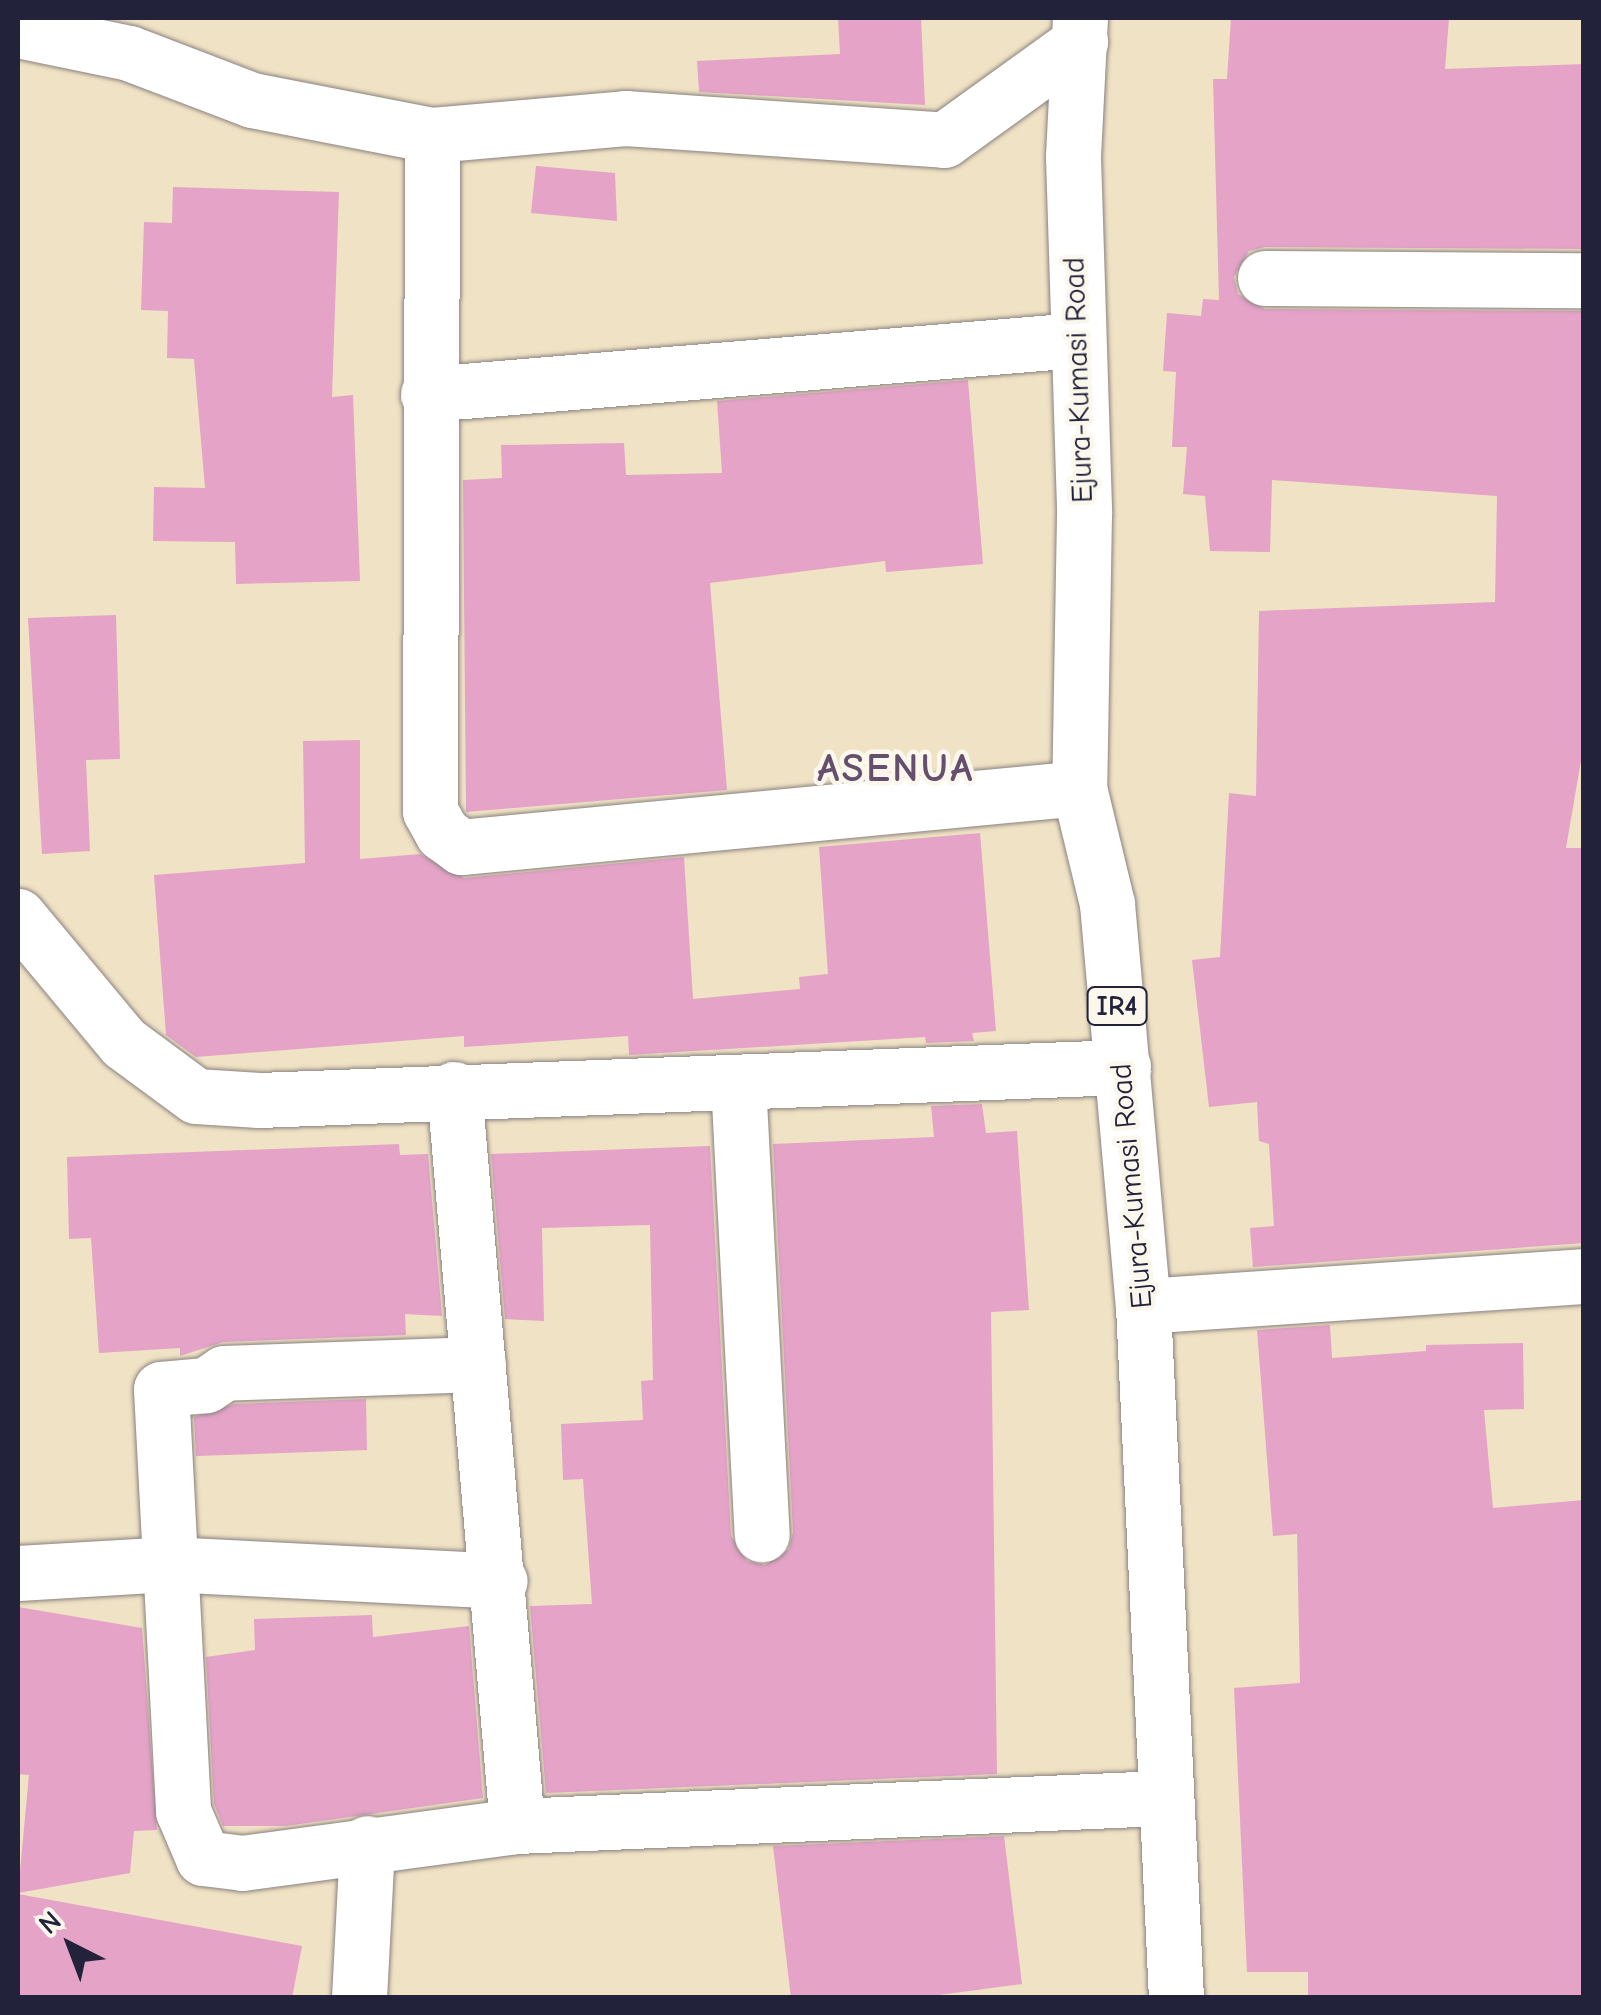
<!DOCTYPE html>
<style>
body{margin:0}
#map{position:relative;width:1601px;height:2015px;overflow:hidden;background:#f0e2c4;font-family:"Comic Neue",sans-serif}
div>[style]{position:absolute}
.building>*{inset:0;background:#e4a3c7}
.roads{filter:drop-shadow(0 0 2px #898280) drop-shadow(0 0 2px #898280)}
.minor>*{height:55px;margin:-27.5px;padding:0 27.5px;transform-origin:27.5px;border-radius:27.5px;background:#fff}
.major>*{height:55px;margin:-27.5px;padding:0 27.5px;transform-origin:27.5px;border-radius:27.5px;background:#fff}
span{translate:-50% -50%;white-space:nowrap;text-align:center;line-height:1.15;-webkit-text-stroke:9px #fbf7ec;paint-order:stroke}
.shield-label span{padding:2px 8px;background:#fbf7ec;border:2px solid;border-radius:8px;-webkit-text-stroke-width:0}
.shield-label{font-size:28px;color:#22223b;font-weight:700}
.street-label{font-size:30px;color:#22223b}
.district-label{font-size:40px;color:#664f6c;font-weight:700;letter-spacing:2.5px}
.frame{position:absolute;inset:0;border:20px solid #22223b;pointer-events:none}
.north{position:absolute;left:20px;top:1895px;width:100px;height:100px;-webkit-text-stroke:8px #fbf7ec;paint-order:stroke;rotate:318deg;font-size:28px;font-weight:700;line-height:40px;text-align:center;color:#22223b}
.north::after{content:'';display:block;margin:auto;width:35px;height:45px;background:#22223b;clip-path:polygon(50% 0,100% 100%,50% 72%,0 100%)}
</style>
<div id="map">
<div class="building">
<i style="clip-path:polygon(838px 18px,921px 18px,925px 105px,699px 92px,697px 61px,840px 54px)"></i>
<i style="clip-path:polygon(1231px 18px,1449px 18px,1445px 69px,1584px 64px,1584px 249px,1265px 247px,1249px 251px,1234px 277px,1238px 294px,1265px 309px,1584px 311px,1584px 743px,1566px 848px,1584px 848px,1584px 1243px,1253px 1267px,1250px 1228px,1274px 1226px,1269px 1144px,1259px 1141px,1257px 1102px,1209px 1107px,1192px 960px,1220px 957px,1229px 793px,1256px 796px,1259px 611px,1495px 602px,1497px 496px,1272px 480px,1270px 552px,1210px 551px,1205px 496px,1183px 494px,1187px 447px,1172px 447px,1176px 372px,1163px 371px,1167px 313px,1201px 316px,1203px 299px,1219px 300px,1213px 79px,1227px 79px)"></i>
<i style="clip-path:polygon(536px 166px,615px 173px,617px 221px,531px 213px)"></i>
<i style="clip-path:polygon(173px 187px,339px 192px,332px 397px,353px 395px,360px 581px,236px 584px,235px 542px,153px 541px,154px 487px,205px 488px,194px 359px,167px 358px,168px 311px,141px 310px,144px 222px,172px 223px)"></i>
<i style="clip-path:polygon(968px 380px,983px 564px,886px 572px,885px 561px,710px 583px,727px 790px,466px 812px,463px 480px,502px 478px,501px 445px,624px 443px,626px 475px,722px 473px,717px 401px)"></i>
<i style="clip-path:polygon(116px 615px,120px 759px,86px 760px,90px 851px,42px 854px,28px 618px)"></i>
<i style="clip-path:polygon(360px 740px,360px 859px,420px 854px,464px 878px,684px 857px,693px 999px,800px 989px,799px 977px,828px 974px,819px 847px,980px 833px,996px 1031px,972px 1033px,974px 1041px,926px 1043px,925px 1037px,629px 1055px,628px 1036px,464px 1047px,464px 1036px,196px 1057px,166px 1035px,154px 875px,305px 863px,303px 741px)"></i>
<i style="clip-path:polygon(982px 1104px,986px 1133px,1017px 1131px,1029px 1310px,991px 1312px,997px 1774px,546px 1793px,530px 1606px,592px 1604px,583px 1479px,563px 1480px,561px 1424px,643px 1420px,641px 1381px,653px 1380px,650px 1225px,542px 1228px,544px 1321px,505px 1319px,491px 1154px,710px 1146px,731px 1536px,747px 1561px,765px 1565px,789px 1549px,793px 1532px,773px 1144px,934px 1137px,931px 1106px)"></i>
<i style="clip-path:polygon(399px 1144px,400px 1155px,428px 1154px,442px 1316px,405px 1314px,406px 1335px,223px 1342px,180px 1356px,180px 1348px,99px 1353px,91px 1238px,69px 1239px,67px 1157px)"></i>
<i style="clip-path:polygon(1330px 1325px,1332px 1358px,1426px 1351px,1426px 1345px,1523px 1343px,1524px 1409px,1484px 1410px,1493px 1508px,1584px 1500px,1584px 1995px,1308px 1998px,1308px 1972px,1247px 1972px,1234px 1688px,1300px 1683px,1297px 1534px,1273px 1536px,1257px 1330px)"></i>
<i style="clip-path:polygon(366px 1399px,367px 1450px,196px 1456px,194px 1417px,234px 1404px)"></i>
<i style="clip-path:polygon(18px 1607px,142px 1628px,157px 1830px,134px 1831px,130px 1873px,18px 1893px,29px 1775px,18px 1774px)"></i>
<i style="clip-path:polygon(372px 1615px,373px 1637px,469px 1626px,483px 1798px,286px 1826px,223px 1826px,214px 1804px,206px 1657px,255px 1650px,254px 1619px)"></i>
<i style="clip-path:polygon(1004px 1836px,1022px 1984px,916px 1998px,791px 1998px,773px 1846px)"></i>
<i style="clip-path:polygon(18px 1894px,302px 1946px,292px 1998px,18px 1998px)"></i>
</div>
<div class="roads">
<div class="minor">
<i style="left:18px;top:30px;width:113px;rotate:11.7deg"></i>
<i style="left:129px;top:53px;width:132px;rotate:20.9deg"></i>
<i style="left:252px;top:100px;width:183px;rotate:11deg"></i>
<i style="left:432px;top:135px;width:194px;rotate:-5deg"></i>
<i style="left:625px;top:118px;width:320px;rotate:3.9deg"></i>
<i style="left:944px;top:140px;width:168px;rotate:-35.8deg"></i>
<i style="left:432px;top:135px;width:676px;rotate:90.17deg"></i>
<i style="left:430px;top:811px;width:25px;rotate:61deg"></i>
<i style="left:442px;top:833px;width:24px;rotate:36deg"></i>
<i style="left:461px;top:847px;width:621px;rotate:-5.45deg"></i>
<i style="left:1265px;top:278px;width:319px;rotate:0.4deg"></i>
<i style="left:428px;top:394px;width:650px;rotate:-4.76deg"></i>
<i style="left:18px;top:916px;width:165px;rotate:50.2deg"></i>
<i style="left:124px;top:1043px;width:89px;rotate:36.4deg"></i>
<i style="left:196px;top:1096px;width:63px;rotate:3.6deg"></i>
<i style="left:259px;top:1100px;width:865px;rotate:-2.19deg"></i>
<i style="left:738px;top:1082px;width:453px;rotate:87deg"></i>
<i style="left:454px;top:1089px;width:740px;rotate:85.11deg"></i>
<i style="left:1143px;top:1306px;width:442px;rotate:-3.9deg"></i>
<i style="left:478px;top:1364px;width:254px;rotate:178deg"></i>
<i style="left:224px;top:1373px;width:22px;rotate:146deg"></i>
<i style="left:206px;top:1385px;width:45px;rotate:174.9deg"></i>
<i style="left:161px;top:1389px;width:423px;rotate:87deg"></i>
<i style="left:183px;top:1811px;width:51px;rotate:66.9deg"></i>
<i style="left:203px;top:1858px;width:39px;rotate:7deg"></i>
<i style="left:242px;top:1863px;width:277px;rotate:-7.7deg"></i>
<i style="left:517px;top:1826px;width:646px;rotate:-2.49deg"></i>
<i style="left:18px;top:1573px;width:150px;rotate:-3.4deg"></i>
<i style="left:168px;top:1564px;width:332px;rotate:2.9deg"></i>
<i style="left:359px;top:1998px;width:155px;rotate:-87deg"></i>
</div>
<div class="major">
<i style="left:1080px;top:18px;width:139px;rotate:92.9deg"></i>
<i style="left:1073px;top:157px;width:357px;rotate:88.2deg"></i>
<i style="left:1084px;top:514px;width:274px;rotate:91deg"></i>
<i style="left:1079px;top:788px;width:119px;rotate:76.4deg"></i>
<i style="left:1107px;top:904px;width:404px;rotate:84.9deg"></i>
<i style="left:1143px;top:1306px;width:693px;rotate:87.27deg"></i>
</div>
</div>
<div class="shield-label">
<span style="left:1117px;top:1006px">IR4</span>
</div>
<div class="street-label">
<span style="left:1079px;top:380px;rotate:-92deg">Ejura-Kumasi Road</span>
<span style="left:1132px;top:1186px;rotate:-95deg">Ejura-Kumasi Road</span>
</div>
<div class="district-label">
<span style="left:896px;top:768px">ASENUA</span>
</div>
<div class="frame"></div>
<div class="north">N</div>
</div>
